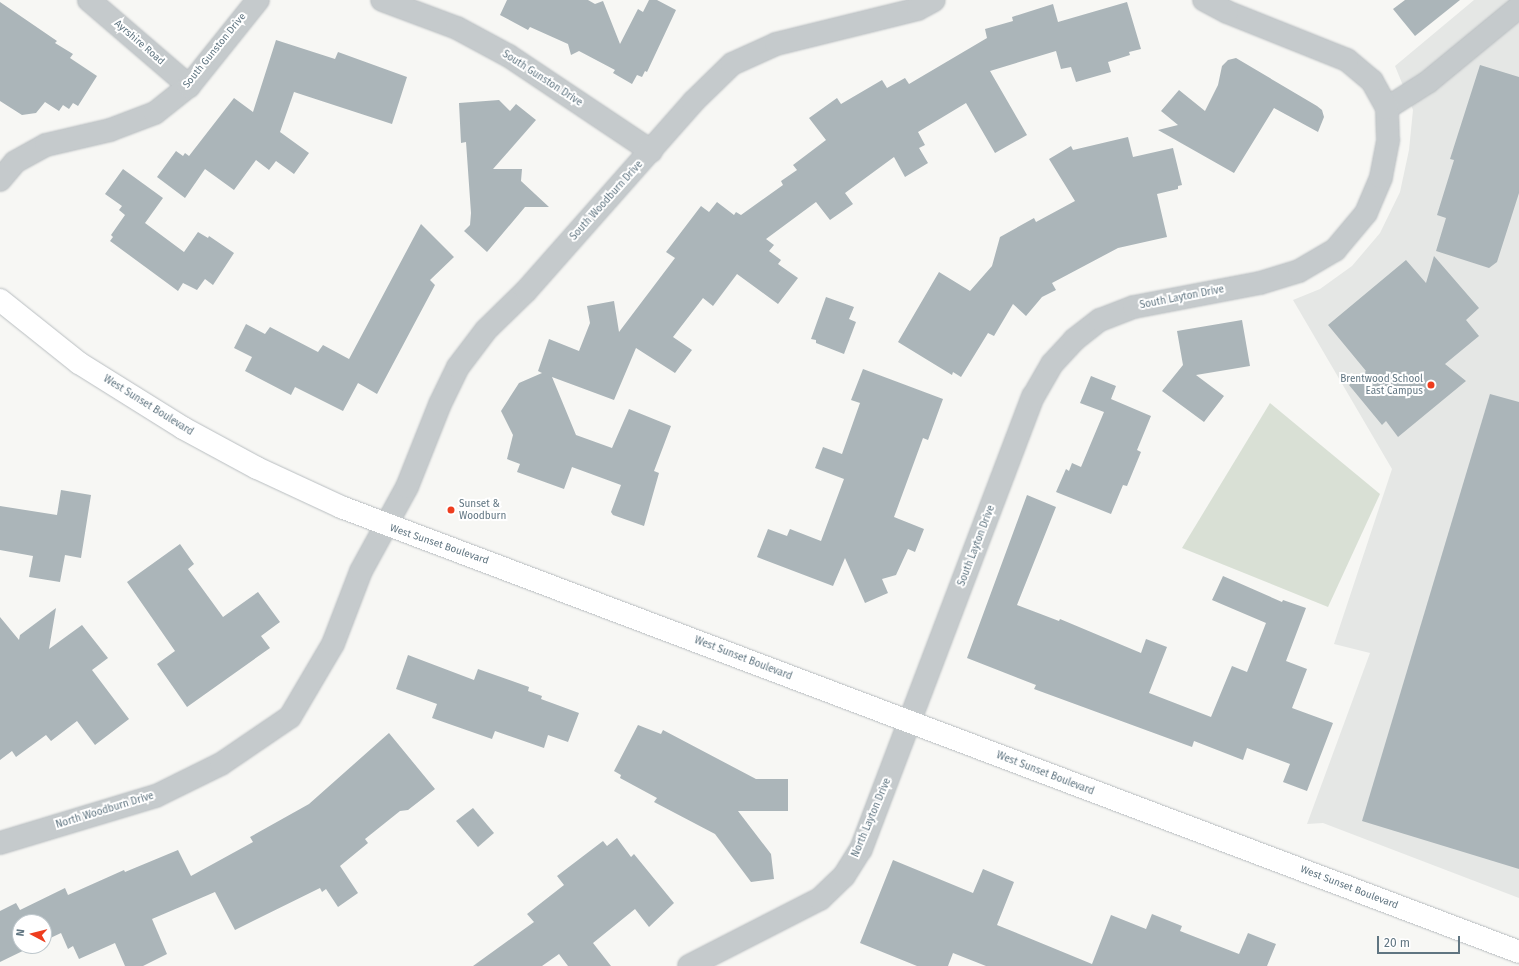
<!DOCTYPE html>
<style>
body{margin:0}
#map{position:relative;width:1519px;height:966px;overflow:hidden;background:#f7f7f4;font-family:"Fira Sans",sans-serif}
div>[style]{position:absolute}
.built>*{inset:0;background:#e5e7e5}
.green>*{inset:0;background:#d9e0d5}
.building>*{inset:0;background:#abb5b9}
.roads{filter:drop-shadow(0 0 1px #b8bdc0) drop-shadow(0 0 1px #b8bdc0)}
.minor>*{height:22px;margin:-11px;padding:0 11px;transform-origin:11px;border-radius:11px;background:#c5cacc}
.major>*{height:22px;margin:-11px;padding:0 11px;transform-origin:11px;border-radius:11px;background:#fff}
.dots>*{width:11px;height:11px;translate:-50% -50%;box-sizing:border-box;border:2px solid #fff;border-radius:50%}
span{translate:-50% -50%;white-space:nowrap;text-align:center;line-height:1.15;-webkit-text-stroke:4px #fff;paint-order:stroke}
.street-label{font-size:10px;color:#607581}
.poi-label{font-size:10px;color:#607581}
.right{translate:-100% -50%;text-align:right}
.left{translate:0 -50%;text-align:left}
.north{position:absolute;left:12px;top:914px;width:40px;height:40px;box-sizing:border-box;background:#fff;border:1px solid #bfc8cd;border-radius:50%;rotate:277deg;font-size:11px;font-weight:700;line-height:16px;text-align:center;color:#607581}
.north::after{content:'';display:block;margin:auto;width:14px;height:18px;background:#ee3d1e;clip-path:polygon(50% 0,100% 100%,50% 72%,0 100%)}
.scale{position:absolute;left:1377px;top:936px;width:83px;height:18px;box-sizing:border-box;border:2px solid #607581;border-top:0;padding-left:5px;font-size:12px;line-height:14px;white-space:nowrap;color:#607581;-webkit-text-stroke:3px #fff;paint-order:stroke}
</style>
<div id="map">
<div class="built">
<i style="clip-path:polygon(1474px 0,1519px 0,1519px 898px,1323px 823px,1307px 824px,1370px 653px,1334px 644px,1392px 469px,1293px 300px,1320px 289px,1352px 266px,1380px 233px,1400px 192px,1409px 150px,1413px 110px,1395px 66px)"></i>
</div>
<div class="green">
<i style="clip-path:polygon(1270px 403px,1380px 494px,1328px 607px,1182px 548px)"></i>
</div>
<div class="building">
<i style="clip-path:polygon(507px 0,588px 0,595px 4px,603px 1px,620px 44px,638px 9px,643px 12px,649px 0,657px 0,676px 10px,647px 72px,645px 71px,642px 77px,637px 75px,632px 84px,613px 73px,615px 70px,579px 51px,571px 55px,568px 44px,530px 27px,528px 30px,500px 15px)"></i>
<i style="clip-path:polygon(1405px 0,1460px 0,1415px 36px,1393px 9px)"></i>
<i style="clip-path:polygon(0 2px,57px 41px,55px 43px,73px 54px,70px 58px,97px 76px,78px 106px,73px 103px,69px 109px,63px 105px,59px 111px,45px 102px,36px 113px,22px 115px,0 101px)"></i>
<i style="clip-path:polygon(1127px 2px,1141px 49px,1129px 52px,1130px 55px,1108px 62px,1111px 72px,1076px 82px,1071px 67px,1061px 69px,1056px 51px,990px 71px,1027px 135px,995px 153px,966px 103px,918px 132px,925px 145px,919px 148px,928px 163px,905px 177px,894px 157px,845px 193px,853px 204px,830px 220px,816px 202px,766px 239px,774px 245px,769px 251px,781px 260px,778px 264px,798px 278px,778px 304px,737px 274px,713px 306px,703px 298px,673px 337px,692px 350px,675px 373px,636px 348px,614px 400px,552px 377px,576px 435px,612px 448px,629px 409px,671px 426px,654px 471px,659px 473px,644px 526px,613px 515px,611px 512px,621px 485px,572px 467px,564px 489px,517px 472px,520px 464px,507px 459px,513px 435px,501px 411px,519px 383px,542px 373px,538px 371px,549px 339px,579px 351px,590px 323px,587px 306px,614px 301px,619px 332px,675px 258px,666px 252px,701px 206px,709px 212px,717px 202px,734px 215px,736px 212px,741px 215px,783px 185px,781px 181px,797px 170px,793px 165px,826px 140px,809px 118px,837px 98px,841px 104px,882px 80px,887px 88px,905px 78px,909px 84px,987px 38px,985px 29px,1013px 21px,1012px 17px,1053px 4px,1058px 22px)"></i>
<i style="clip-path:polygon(276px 40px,335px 59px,338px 52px,407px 77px,392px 124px,294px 92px,280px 132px,309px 153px,294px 174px,276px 161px,269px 170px,256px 160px,234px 190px,205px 169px,185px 198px,157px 177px,176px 151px,183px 156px,185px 153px,189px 156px,234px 98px,253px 112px)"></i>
<i style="clip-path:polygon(1236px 58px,1317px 106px,1322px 110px,1324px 117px,1318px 132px,1274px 108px,1234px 173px,1158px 130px,1178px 125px,1161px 111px,1179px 90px,1205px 111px,1218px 85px,1222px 66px,1228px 60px)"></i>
<i style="clip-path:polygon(1480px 65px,1519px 77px,1519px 193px,1497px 262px,1489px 268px,1436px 251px,1446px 218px,1437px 215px,1454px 160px,1450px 159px)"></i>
<i style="clip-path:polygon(499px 100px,510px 111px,516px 104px,536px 120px,493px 169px,522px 169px,521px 181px,549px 207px,525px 207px,487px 252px,464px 231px,470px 225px,471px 213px,466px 142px,461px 143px,459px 103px)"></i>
<i style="clip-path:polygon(1128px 137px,1133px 157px,1173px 148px,1182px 185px,1178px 186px,1178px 189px,1157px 194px,1167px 237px,1118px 248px,1052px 283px,1056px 290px,1042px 297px,1026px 316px,1013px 304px,994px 336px,988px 333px,961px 377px,953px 372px,952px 375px,898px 342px,939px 272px,970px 291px,992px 266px,1000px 237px,1034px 218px,1036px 222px,1075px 201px,1049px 159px,1071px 146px,1073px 150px)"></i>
<i style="clip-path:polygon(123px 169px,163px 198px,145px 223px,184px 252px,198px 232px,208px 238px,209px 236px,234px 253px,213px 285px,205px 279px,197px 290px,183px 283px,178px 291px,110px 241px,113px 237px,111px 235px,125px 215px,119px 210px,122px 206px,105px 194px)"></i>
<i style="clip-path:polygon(421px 224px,454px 257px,430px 280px,435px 285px,377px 394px,358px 383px,343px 411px,295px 387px,291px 395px,245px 371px,252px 357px,234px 348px,246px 324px,265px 334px,270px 327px,318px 352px,323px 345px,349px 359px)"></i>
<i style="clip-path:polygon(1434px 256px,1479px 308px,1466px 320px,1479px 336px,1445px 364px,1466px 381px,1398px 437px,1386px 421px,1382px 425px,1349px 385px,1366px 371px,1328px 325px,1406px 260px,1426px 283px)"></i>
<i style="clip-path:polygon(826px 297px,854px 307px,849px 319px,856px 322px,844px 354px,816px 343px,816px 340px,811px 339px)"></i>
<i style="clip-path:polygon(1242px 320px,1250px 366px,1196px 375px,1224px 396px,1204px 422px,1162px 391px,1183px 365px,1177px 331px)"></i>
<i style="clip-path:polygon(863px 369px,943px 399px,928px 440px,923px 438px,894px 517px,924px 529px,915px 552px,908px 549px,896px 575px,882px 579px,888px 593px,865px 603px,845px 558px,833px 586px,757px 557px,768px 529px,787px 536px,790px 529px,821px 541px,844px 479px,815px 468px,823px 447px,842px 454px,860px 403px,851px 400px)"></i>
<i style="clip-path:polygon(1091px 376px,1116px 386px,1111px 399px,1151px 416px,1137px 450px,1141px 452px,1127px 486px,1123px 485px,1111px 514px,1056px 492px,1066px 469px,1069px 471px,1072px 463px,1081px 467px,1104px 412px,1080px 403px)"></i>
<i style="clip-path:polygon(1490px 394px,1519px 402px,1519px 869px,1362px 821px)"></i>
<i style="clip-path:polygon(61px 490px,91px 495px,81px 558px,65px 555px,60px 582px,29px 577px,33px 556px,0 550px,0 506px,57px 515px)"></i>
<i style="clip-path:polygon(1027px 495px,1056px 507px,1017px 605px,1059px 621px,1060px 619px,1141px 653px,1146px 639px,1167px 647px,1149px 693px,1211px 717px,1232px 666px,1247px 672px,1266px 623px,1212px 600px,1223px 576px,1282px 602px,1283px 600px,1306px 608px,1286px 661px,1307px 669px,1292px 708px,1333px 723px,1307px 791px,1283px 782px,1290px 764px,1247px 748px,1243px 760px,1194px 741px,1192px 747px,1034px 689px,1036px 685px,967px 658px)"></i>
<i style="clip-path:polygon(180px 544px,194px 564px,188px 569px,223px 617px,258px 592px,280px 622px,261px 636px,270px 648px,187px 707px,157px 664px,175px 651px,127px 582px)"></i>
<i style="clip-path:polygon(56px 608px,49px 649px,82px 625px,108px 658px,92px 670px,129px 719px,95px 745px,77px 721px,51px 741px,46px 735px,16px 757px,12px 751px,0 760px,0 617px,19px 640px,20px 635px)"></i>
<i style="clip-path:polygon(408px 655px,474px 680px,478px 669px,529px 687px,528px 691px,542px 696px,541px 699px,579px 713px,568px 742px,548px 735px,544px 748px,495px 731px,492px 739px,432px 718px,437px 704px,396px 689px)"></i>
<i style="clip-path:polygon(638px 725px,661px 734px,663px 730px,756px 779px,788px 779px,788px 811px,738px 811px,771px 854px,774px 879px,751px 882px,715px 834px,654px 802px,657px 798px,620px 778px,621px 775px,614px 771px)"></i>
<i style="clip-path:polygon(389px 733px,435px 789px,408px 810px,400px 811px,365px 839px,368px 843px,340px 866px,358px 893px,338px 907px,326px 889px,322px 892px,320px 888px,235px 930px,215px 892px,152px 919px,167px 954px,143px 966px,125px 966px,115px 943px,79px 959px,73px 946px,68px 949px,61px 933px,44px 941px,44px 922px,20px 922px,20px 946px,33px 946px,0 962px,0 911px,16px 903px,20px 910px,65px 888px,68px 895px,124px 870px,125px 872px,178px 850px,191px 876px,253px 842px,250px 837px,309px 804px)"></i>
<i style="clip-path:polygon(473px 808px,494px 833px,478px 847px,456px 821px)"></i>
<i style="clip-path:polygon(617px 838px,631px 857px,634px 854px,674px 903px,649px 927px,635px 909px,593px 943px,611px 966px,568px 966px,559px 954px,542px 966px,473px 966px,534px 922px,527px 914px,564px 885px,557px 876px,603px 841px,607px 846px)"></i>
<i style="clip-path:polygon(893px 860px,973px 893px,983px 869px,1014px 882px,997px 925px,1092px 964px,1111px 915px,1146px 929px,1152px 914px,1182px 926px,1180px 931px,1239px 954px,1248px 933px,1276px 944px,1267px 966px,986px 966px,953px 953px,948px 966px,917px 966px,860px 943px)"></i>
</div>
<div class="roads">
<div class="minor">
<i style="left:89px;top:0;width:132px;rotate:40.7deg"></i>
<i style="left:382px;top:0;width:80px;rotate:20.5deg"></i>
<i style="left:457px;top:28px;width:59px;rotate:28.3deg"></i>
<i style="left:509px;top:56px;width:171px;rotate:33.8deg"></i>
<i style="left:1387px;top:108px;width:49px;rotate:-32.4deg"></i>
<i style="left:1428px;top:82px;width:118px;rotate:-39.5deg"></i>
<i style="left:0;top:180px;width:23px;rotate:-50deg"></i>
<i style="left:15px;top:162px;width:35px;rotate:-29deg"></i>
<i style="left:46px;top:145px;width:66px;rotate:-13.2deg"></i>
<i style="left:110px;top:130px;width:48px;rotate:-20.7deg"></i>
<i style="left:155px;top:113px;width:43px;rotate:-38.5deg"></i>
<i style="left:189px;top:86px;width:110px;rotate:-51.3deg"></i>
<i style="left:0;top:843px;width:163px;rotate:-16.8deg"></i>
<i style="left:156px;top:796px;width:72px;rotate:-26.2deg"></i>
<i style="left:221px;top:764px;width:83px;rotate:-34.3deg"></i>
<i style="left:290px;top:717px;width:85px;rotate:-59.5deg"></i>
<i style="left:333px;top:644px;width:78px;rotate:-69deg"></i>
<i style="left:361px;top:571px;width:96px;rotate:-61.3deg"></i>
<i style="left:407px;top:487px;width:89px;rotate:-68.3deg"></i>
<i style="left:440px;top:404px;width:41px;rotate:-64.1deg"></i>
<i style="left:458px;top:367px;width:46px;rotate:-52.9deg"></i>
<i style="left:486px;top:330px;width:56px;rotate:-44.3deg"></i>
<i style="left:526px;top:291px;width:252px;rotate:-48.5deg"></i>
<i style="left:693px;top:102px;width:54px;rotate:-44.3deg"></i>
<i style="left:732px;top:64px;width:48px;rotate:-24.4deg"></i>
<i style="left:776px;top:44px;width:146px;rotate:-13.8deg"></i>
<i style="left:918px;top:9px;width:18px;rotate:-29deg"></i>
<i style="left:689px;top:966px;width:147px;rotate:-27.1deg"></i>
<i style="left:820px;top:899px;width:33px;rotate:-44deg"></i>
<i style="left:844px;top:876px;width:32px;rotate:-58deg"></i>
<i style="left:861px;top:849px;width:484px;rotate:-69.2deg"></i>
<i style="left:1033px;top:397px;width:38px;rotate:-60deg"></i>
<i style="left:1052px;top:364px;width:33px;rotate:-47deg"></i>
<i style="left:1074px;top:340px;width:33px;rotate:-38deg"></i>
<i style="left:1100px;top:320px;width:36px;rotate:-21deg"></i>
<i style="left:1134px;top:307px;width:128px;rotate:-10.8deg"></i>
<i style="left:1260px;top:283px;width:41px;rotate:-17.1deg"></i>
<i style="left:1299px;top:271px;width:42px;rotate:-30.3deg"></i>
<i style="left:1335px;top:250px;width:48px;rotate:-50deg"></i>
<i style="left:1366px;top:213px;width:39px;rotate:-67deg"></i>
<i style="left:1381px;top:177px;width:38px;rotate:-79deg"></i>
<i style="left:1388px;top:140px;width:32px;rotate:-92deg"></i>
<i style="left:1387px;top:108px;width:31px;rotate:-119deg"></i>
<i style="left:1372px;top:81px;width:33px;rotate:-140deg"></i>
<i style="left:1347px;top:60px;width:129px;rotate:-158.2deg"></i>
<i style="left:1227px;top:12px;width:26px;rotate:-152deg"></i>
</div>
<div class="major">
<i style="left:0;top:300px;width:101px;rotate:38.6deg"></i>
<i style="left:79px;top:363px;width:123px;rotate:32deg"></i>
<i style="left:183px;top:428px;width:84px;rotate:28.4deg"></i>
<i style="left:257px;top:468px;width:93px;rotate:24.9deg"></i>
<i style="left:341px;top:507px;width:1259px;rotate:20.69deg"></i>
</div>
</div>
<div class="dots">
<i style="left:1431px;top:385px;background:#ee3d1e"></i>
<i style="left:451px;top:510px;background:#ee3d1e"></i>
</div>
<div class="street-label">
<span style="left:139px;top:43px;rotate:41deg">Ayrshire Road</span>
<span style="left:215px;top:51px;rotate:-51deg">South Gunston Drive</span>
<span style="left:542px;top:79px;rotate:33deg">South Gunston Drive</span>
<span style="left:607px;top:201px;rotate:-48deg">South Woodburn Drive</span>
<span style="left:1182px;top:298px;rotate:-11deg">South Layton Drive</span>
<span style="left:148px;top:406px;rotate:32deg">West Sunset Boulevard</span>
<span style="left:439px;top:545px;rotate:19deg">West Sunset Boulevard</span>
<span style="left:977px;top:546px;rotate:-69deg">South Layton Drive</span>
<span style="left:743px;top:659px;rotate:21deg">West Sunset Boulevard</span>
<span style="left:1045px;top:774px;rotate:21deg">West Sunset Boulevard</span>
<span style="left:105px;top:811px;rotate:-17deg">North Woodburn Drive</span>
<span style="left:872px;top:818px;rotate:-67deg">North Layton Drive</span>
<span style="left:1349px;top:888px;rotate:21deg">West Sunset Boulevard</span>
</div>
<div class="poi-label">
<span class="right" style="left:1423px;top:385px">Brentwood School<br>East Campus</span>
<span class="left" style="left:459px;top:510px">Sunset &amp;<br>Woodburn</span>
</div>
<div class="north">N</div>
<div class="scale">20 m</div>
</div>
